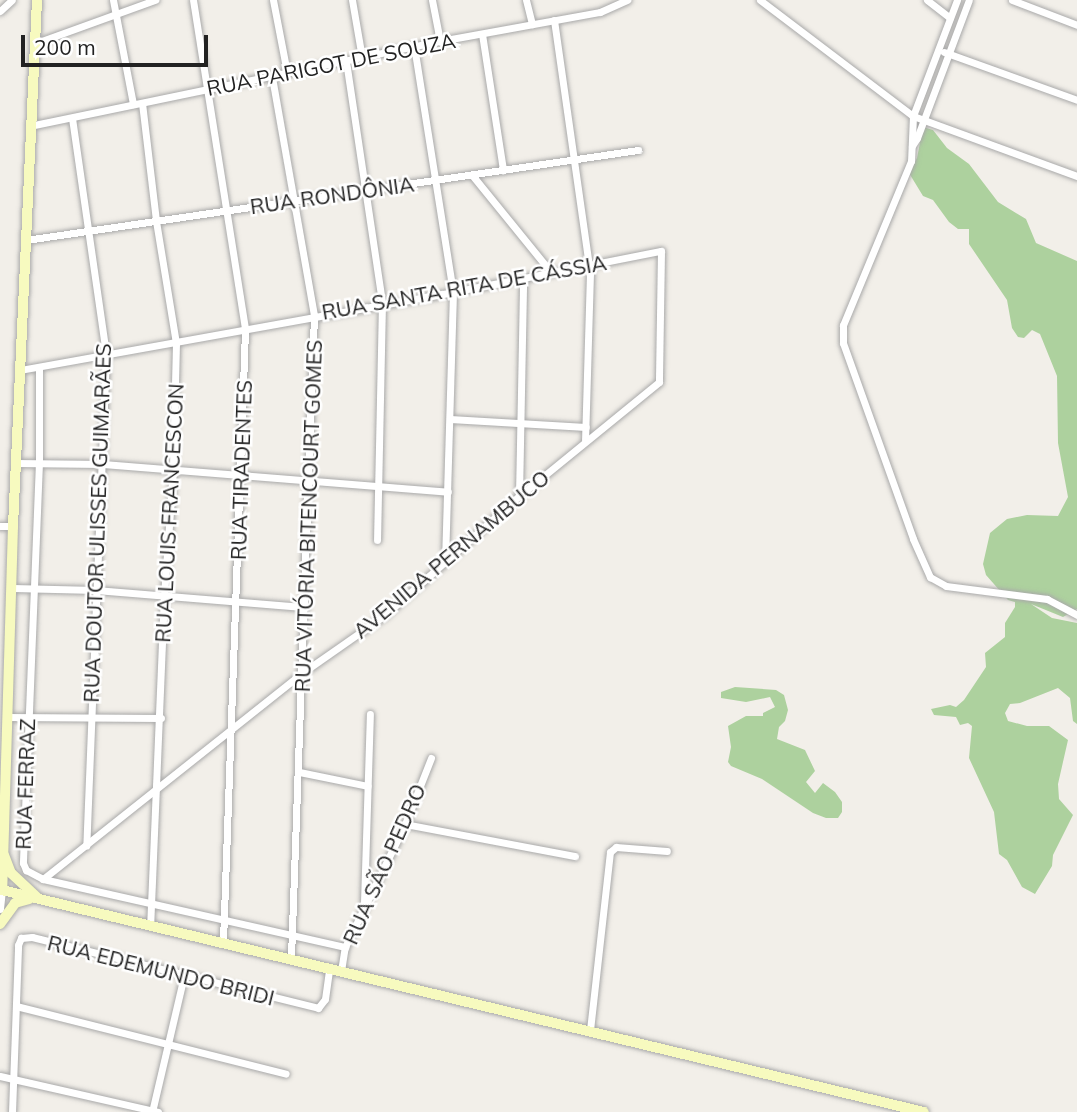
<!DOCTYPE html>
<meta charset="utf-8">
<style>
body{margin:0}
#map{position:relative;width:1077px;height:1112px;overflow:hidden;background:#f2efe9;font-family:Mulish,sans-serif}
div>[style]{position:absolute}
.forest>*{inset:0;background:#add19e}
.roads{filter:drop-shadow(0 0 2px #a9a9a9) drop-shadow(0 0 2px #a9a9a9)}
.minor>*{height:7px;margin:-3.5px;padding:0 3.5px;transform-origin:3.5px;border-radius:3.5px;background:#fff}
.tertiary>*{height:8px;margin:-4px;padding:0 4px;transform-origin:4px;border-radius:4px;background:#fff}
.secondary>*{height:10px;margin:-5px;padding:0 5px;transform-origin:5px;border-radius:5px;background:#f7fabf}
span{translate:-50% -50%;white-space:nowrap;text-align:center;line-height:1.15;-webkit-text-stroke:5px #fff;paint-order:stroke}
.street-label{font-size:21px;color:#222}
.scale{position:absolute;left:21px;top:35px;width:187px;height:32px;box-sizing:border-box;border:4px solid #222;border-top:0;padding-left:9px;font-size:21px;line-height:24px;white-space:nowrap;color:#222;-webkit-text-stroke:5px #fff;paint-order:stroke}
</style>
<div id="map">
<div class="forest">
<i style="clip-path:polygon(923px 127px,933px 130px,947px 148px,969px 164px,998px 202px,1026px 219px,1036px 243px,1077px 261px,1077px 609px,1063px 617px,1031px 604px,1052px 618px,1077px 623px,1077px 724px,1073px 721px,1070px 698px,1058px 688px,1020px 703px,1010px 704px,1005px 713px,1008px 721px,1027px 726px,1049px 726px,1068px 740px,1058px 784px,1059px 799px,1073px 815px,1053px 855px,1052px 866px,1035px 894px,1022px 887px,1007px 860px,999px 854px,994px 812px,969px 758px,972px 726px,968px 723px,960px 725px,956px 717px,934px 715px,931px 709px,950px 705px,956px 707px,964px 700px,986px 667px,985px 653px,1005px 637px,1005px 623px,1015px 607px,1015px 602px,1008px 600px,986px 575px,983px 564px,990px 533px,1007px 519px,1027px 515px,1058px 516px,1068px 497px,1058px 443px,1057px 376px,1040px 334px,1032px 330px,1024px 338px,1018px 337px,1012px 328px,1007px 300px,969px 244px,969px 229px,958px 229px,949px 222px,933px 200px,923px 196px,909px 173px,917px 158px)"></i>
<i style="clip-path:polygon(735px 687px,776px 690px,784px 695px,788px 710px,785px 721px,779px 727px,777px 739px,805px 750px,815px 771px,806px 782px,815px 793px,823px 783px,835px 792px,842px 802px,842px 812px,838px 818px,826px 818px,813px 813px,762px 779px,731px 766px,728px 762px,731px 747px,728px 726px,746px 716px,763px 716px,763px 713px,775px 707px,770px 697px,746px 702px,721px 698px,721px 692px)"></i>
</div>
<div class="roads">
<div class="minor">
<i style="left:113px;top:0;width:106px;rotate:79.1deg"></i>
<i style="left:193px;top:0;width:334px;rotate:81deg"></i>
<i style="left:245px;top:330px;width:613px;rotate:92.06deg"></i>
<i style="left:273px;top:0;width:74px;rotate:79.1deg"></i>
<i style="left:352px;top:0;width:59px;rotate:80.2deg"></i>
<i style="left:432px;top:0;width:42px;rotate:79deg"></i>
<i style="left:526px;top:0;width:25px;rotate:76deg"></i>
<i style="left:760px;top:0;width:192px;rotate:37.2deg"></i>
<i style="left:913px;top:116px;width:175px;rotate:20.1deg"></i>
<i style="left:927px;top:0;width:29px;rotate:38deg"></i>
<i style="left:957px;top:0;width:124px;rotate:110.8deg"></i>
<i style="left:913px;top:116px;width:45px;rotate:92.5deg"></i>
<i style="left:911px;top:161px;width:178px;rotate:112.5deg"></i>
<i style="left:843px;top:325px;width:18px;rotate:90deg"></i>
<i style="left:843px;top:343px;width:208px;rotate:70.3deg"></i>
<i style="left:913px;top:539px;width:42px;rotate:65.9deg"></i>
<i style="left:930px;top:577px;width:18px;rotate:29deg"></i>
<i style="left:946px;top:586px;width:102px;rotate:7.3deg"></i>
<i style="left:1047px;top:599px;width:34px;rotate:28deg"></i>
<i style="left:1012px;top:0;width:70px;rotate:21deg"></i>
<i style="left:0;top:11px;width:16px;rotate:-43deg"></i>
<i style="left:554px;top:20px;width:256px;rotate:81.9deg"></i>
<i style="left:590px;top:273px;width:167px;rotate:91.7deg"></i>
<i style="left:482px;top:34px;width:138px;rotate:81.2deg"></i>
<i style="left:36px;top:43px;width:127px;rotate:-19.9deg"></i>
<i style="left:414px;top:46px;width:249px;rotate:81deg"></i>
<i style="left:453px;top:292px;width:271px;rotate:91.7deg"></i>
<i style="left:944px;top:52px;width:141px;rotate:19.8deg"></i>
<i style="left:346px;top:61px;width:245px;rotate:81.5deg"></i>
<i style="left:382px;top:303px;width:237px;rotate:91.2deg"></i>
<i style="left:272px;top:77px;width:242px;rotate:80deg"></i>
<i style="left:314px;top:315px;width:644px;rotate:92.05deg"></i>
<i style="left:142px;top:103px;width:119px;rotate:83.2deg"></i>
<i style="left:156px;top:221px;width:124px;rotate:80.7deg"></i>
<i style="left:176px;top:343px;width:127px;rotate:91.4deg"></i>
<i style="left:173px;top:470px;width:125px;rotate:94.1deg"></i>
<i style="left:164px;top:595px;width:331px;rotate:92.4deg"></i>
<i style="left:72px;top:118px;width:239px;rotate:81.8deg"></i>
<i style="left:106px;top:355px;width:491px;rotate:92.3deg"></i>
<i style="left:34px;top:125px;width:415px;rotate:-11.7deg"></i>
<i style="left:440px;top:41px;width:163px;rotate:-10.3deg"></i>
<i style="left:600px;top:12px;width:30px;rotate:-24deg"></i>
<i style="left:912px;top:146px;width:9px;rotate:-58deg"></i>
<i style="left:917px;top:138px;width:147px;rotate:-69.4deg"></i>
<i style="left:472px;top:175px;width:124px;rotate:50.9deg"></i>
<i style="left:26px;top:240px;width:619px;rotate:-8.37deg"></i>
<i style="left:39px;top:368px;width:94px;rotate:90deg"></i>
<i style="left:39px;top:462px;width:401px;rotate:92.3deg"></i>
<i style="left:23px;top:863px;width:8px;rotate:67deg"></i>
<i style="left:26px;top:870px;width:19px;rotate:28deg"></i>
<i style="left:43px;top:879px;width:310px;rotate:12.7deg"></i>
<i style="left:20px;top:370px;width:440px;rotate:-10.2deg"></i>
<i style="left:453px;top:292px;width:212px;rotate:-11.2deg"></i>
<i style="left:661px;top:251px;width:131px;rotate:90.9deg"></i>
<i style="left:659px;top:382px;width:181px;rotate:140.8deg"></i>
<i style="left:519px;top:496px;width:179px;rotate:138.4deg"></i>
<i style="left:385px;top:615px;width:101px;rotate:145.1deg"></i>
<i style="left:302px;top:673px;width:331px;rotate:141.5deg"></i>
<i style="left:450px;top:419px;width:136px;rotate:3.4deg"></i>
<i style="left:16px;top:463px;width:87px;rotate:0.7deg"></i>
<i style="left:103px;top:464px;width:346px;rotate:4.6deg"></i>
<i style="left:519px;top:496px;width:218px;rotate:-88.9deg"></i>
<i style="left:0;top:526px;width:13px"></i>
<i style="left:13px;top:588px;width:83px;rotate:1.4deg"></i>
<i style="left:96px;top:590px;width:210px;rotate:4.7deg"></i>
<i style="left:7px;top:717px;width:154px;rotate:0.4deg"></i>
<i style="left:299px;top:772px;width:70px;rotate:11.5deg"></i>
<i style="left:405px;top:824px;width:173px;rotate:10.7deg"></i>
<i style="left:364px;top:902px;width:188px;rotate:-88.2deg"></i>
<i style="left:341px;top:971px;width:24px;rotate:-81deg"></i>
<i style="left:345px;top:947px;width:137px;rotate:-64deg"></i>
<i style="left:405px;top:824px;width:71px;rotate:-68.5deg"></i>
<i style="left:16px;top:1006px;width:278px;rotate:14.1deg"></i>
<i style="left:590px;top:1030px;width:179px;rotate:-83.6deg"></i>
<i style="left:610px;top:852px;width:8px;rotate:-40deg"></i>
<i style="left:616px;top:847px;width:51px;rotate:4.5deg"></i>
<i style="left:0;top:1076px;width:162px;rotate:12.8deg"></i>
<i style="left:12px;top:1112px;width:167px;rotate:-87.9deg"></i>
<i style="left:18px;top:945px;width:8px;rotate:-67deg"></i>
<i style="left:21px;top:938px;width:11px;rotate:-5deg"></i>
<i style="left:32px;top:937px;width:295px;rotate:13.9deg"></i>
<i style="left:318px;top:1008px;width:11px;rotate:-52deg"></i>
<i style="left:325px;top:999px;width:30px;rotate:-82deg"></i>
<i style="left:152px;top:1112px;width:140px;rotate:-76.8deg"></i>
</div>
<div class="tertiary">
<i style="left:0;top:909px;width:19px;rotate:-84deg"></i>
</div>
<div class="secondary">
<i style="left:37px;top:0;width:527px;rotate:92.61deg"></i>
<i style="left:13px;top:526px;width:364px;rotate:91.7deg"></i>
<i style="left:2px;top:890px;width:948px;rotate:13.54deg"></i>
<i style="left:4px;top:855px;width:19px;rotate:69deg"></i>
<i style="left:11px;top:873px;width:35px;rotate:43deg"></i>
<i style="left:0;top:924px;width:26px;rotate:-54deg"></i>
<i style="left:15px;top:903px;width:15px;rotate:-16deg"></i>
</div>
</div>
<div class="street-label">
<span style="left:331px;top:64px;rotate:-11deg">RUA PARIGOT DE SOUZA</span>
<span style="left:332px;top:195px;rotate:-8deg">RUA RONDÔNIA</span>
<span style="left:464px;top:287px;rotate:-10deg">RUA SANTA RITA DE CÁSSIA</span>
<span style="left:241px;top:470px;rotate:-88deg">RUA TIRADENTES</span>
<span style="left:169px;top:513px;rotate:-87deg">RUA LOUIS FRANCESCON</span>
<span style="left:308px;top:516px;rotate:-88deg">RUA VITÓRIA BITENCOURT GOMES</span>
<span style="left:97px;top:523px;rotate:-88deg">RUA DOUTOR ULISSES GUIMARÃES</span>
<span style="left:451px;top:554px;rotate:-40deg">AVENIDA PERNAMBUCO</span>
<span style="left:25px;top:784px;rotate:-88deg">RUA FERRAZ</span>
<span style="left:384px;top:864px;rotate:-66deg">RUA SÃO PEDRO</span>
<span style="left:161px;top:970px;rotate:14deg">RUA EDEMUNDO BRIDI</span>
</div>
<div class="scale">200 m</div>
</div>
